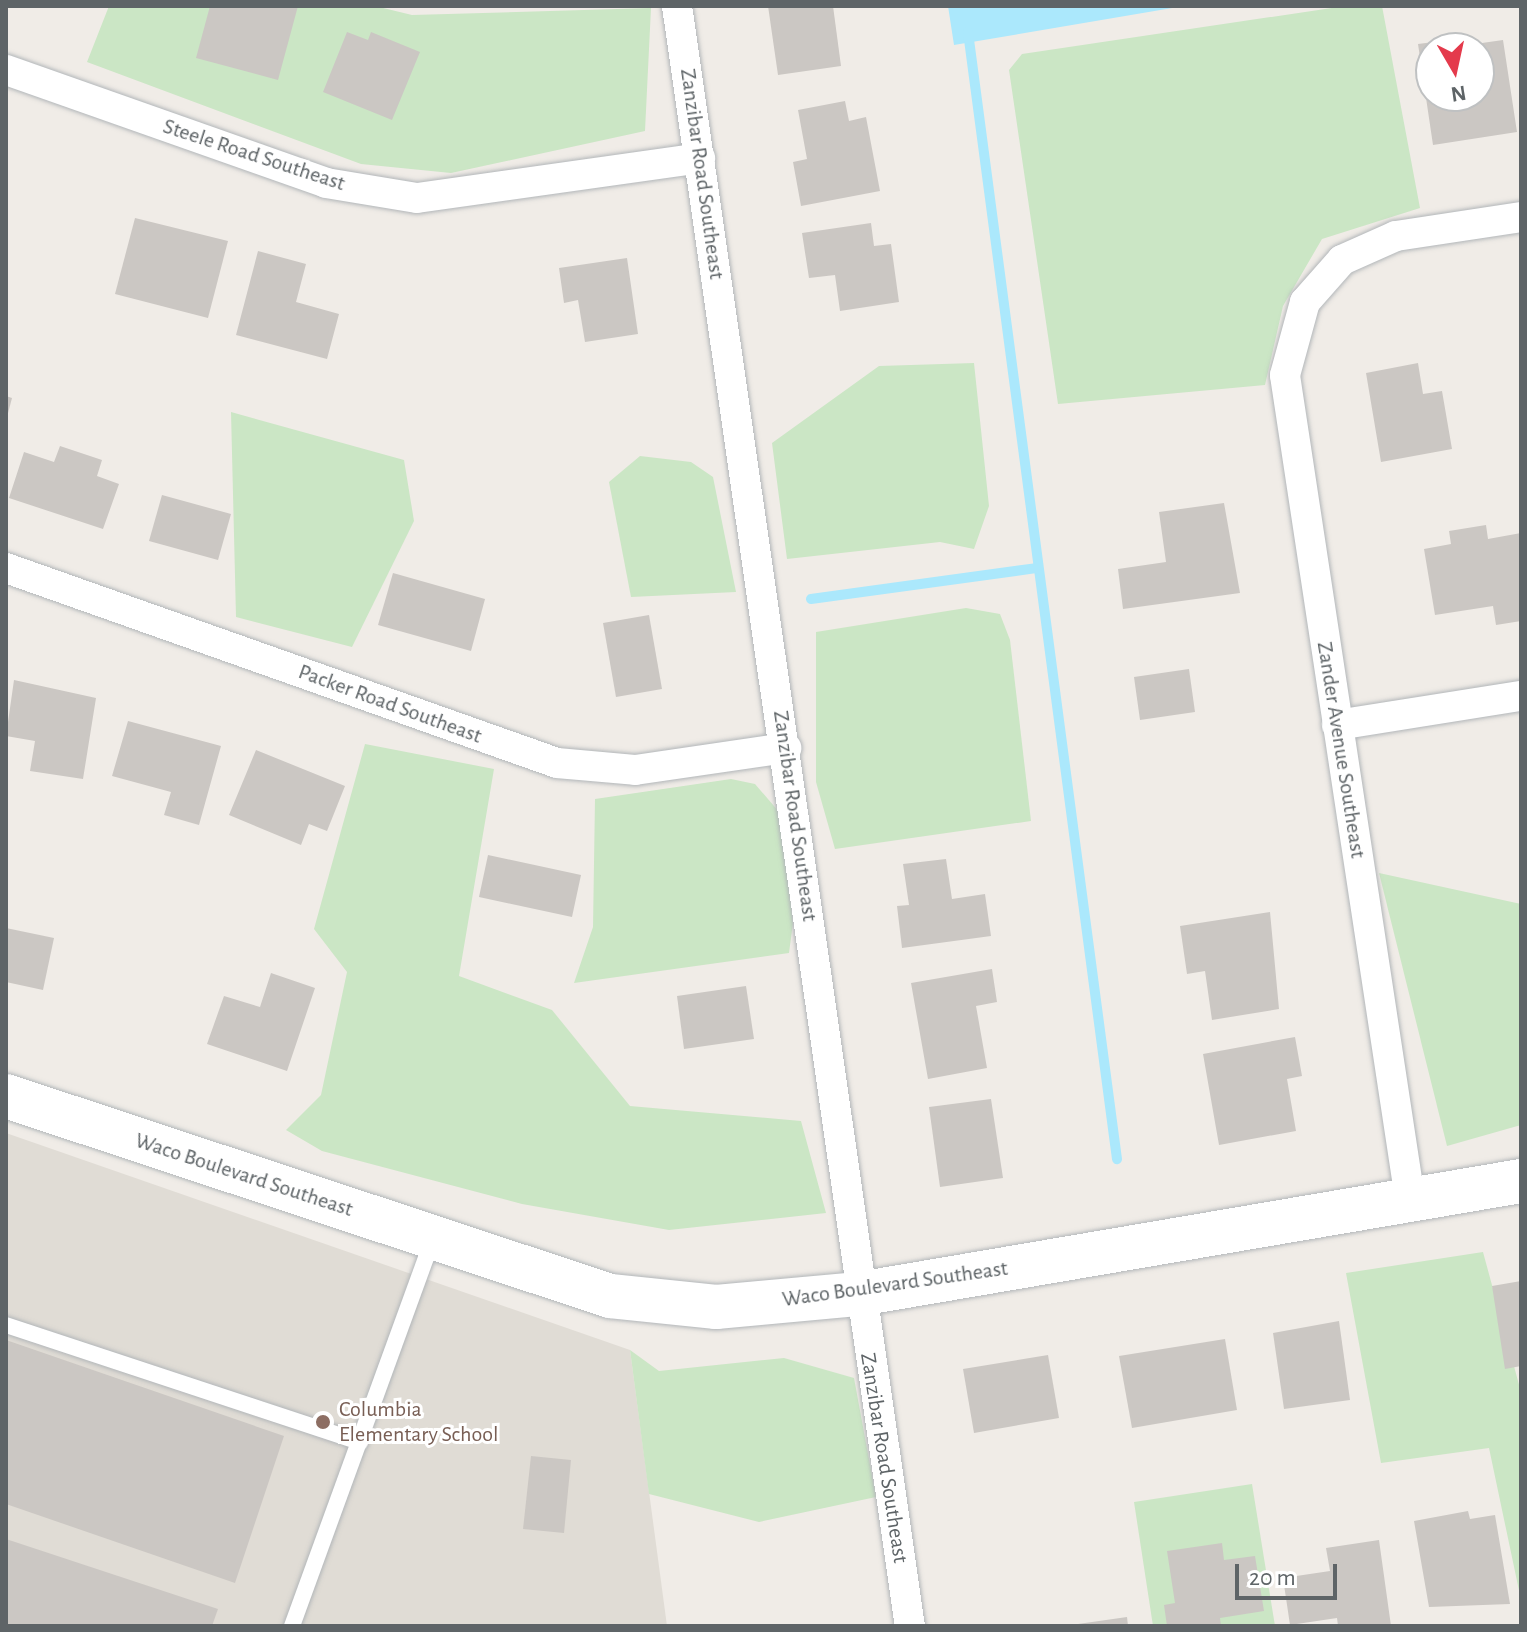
<!DOCTYPE html>
<style>
body{margin:0}
#map{position:relative;width:1527px;height:1632px;overflow:hidden;background:#f0ece7;font-family:"Alegreya Sans",sans-serif}
div>[style]{position:absolute}
.education>*{inset:0;background:#e0dcd5}
.green>*{inset:0;background:#cbe6c5}
.water>*{inset:0;background:#abe8fc}
.stream>*{height:10px;margin:-5px;padding:0 5px;transform-origin:5px;border-radius:5px;background:#abe8fc}
.building>*{inset:0;background:#cbc7c3}
.roads{filter:drop-shadow(0 0 2px #b2b6b9) drop-shadow(0 0 2px #b2b6b9)}
.lane>*{height:16px;margin:-8px;padding:0 8px;transform-origin:8px;border-radius:8px;background:#fff}
.street>*{height:30px;margin:-15px;padding:0 15px;transform-origin:15px;border-radius:15px;background:#fff}
.secondary>*{height:44px;margin:-22px;padding:0 22px;transform-origin:22px;border-radius:22px;background:#fff}
.dots>*{width:22px;height:22px;translate:-50% -50%;box-sizing:border-box;border:4px solid #fff;border-radius:50%}
span{translate:-50% -50%;white-space:nowrap;text-align:center;line-height:1.15;-webkit-text-stroke:6px #fff;paint-order:stroke}
.street-label{font-size:22px;color:#5e6467}
.education-label{font-size:22px;color:#785e54}
.left{translate:0 -50%;text-align:left}
.frame{position:absolute;inset:0;border:8px solid #5e6467;pointer-events:none}
.north{position:absolute;left:1415px;top:32px;width:80px;height:80px;box-sizing:border-box;background:#fff;border:2px solid #bfc1c2;border-radius:50%;rotate:171deg;font-size:22px;font-weight:700;line-height:32px;text-align:center;color:#5e6467}
.north::after{content:'';display:block;margin:auto;width:28px;height:36px;background:#e43a4c;clip-path:polygon(50% 0,100% 100%,50% 72%,0 100%)}
.scale{position:absolute;left:1235px;top:1564px;width:102px;height:36px;box-sizing:border-box;border:4px solid #5e6467;border-top:0;padding-left:10px;font-size:24px;line-height:28px;white-space:nowrap;color:#5e6467;-webkit-text-stroke:6px #fff;paint-order:stroke}
</style>
<div id="map">
<div class="education">
<i style="clip-path:polygon(6px 1133px,630px 1350px,667px 1626px,6px 1626px)"></i>
</div>
<div class="green">
<i style="clip-path:polygon(109px 6px,375px 6px,412px 15px,651px 8px,645px 131px,451px 173px,361px 164px,87px 62px)"></i>
<i style="clip-path:polygon(1345px 6px,1382px 6px,1420px 208px,1322px 239px,1283px 306px,1265px 385px,1058px 404px,1009px 70px,1022px 54px)"></i>
<i style="clip-path:polygon(974px 363px,989px 506px,974px 549px,940px 542px,787px 559px,772px 443px,879px 366px)"></i>
<i style="clip-path:polygon(231px 412px,404px 460px,414px 521px,352px 647px,236px 617px)"></i>
<i style="clip-path:polygon(640px 456px,691px 462px,713px 477px,736px 592px,631px 597px,609px 482px)"></i>
<i style="clip-path:polygon(966px 608px,1000px 614px,1010px 640px,1031px 821px,835px 849px,816px 782px,816px 632px)"></i>
<i style="clip-path:polygon(365px 744px,494px 769px,459px 976px,552px 1010px,630px 1106px,801px 1121px,826px 1213px,669px 1230px,522px 1204px,322px 1151px,286px 1130px,321px 1095px,347px 972px,314px 929px)"></i>
<i style="clip-path:polygon(731px 779px,755px 784px,780px 813px,793px 923px,789px 953px,574px 983px,593px 927px,595px 799px)"></i>
<i style="clip-path:polygon(1379px 873px,1521px 904px,1521px 1125px,1447px 1146px)"></i>
<i style="clip-path:polygon(1483px 1252px,1521px 1392px,1521px 1600px,1489px 1448px,1381px 1463px,1346px 1273px)"></i>
<i style="clip-path:polygon(630px 1350px,659px 1371px,784px 1358px,854px 1378px,876px 1497px,759px 1522px,649px 1494px)"></i>
<i style="clip-path:polygon(1252px 1484px,1275px 1626px,1153px 1626px,1134px 1502px)"></i>
</div>
<div class="water">
<i style="clip-path:polygon(948px 6px,1184px 6px,954px 45px)"></i>
</div>
<div class="stream">
<i style="left:968px;top:32px;width:1137px;rotate:82.47deg"></i>
<i style="left:811px;top:599px;width:229px;rotate:-7.8deg"></i>
</div>
<div class="building">
<i style="clip-path:polygon(210px 6px,298px 6px,278px 80px,196px 58px)"></i>
<i style="clip-path:polygon(768px 6px,833px 6px,841px 66px,778px 75px)"></i>
<i style="clip-path:polygon(347px 32px,368px 40px,371px 32px,420px 52px,392px 120px,323px 92px)"></i>
<i style="clip-path:polygon(1449px 40px,1450px 48px,1431px 48px,1431px 96px,1479px 96px,1479px 48px,1461px 46px,1503px 40px,1517px 132px,1433px 145px,1418px 44px)"></i>
<i style="clip-path:polygon(845px 101px,849px 121px,866px 117px,880px 191px,801px 206px,793px 162px,807px 159px,798px 110px)"></i>
<i style="clip-path:polygon(135px 218px,228px 241px,208px 318px,115px 294px)"></i>
<i style="clip-path:polygon(871px 223px,874px 246px,891px 244px,899px 302px,840px 311px,835px 275px,809px 278px,802px 233px)"></i>
<i style="clip-path:polygon(258px 251px,306px 264px,296px 302px,339px 314px,327px 359px,236px 335px)"></i>
<i style="clip-path:polygon(627px 258px,638px 334px,585px 342px,578px 300px,564px 303px,559px 268px)"></i>
<i style="clip-path:polygon(1418px 363px,1423px 394px,1442px 391px,1452px 449px,1381px 462px,1366px 373px)"></i>
<i style="clip-path:polygon(6px 396px,12px 398px,7px 417px,6px 417px)"></i>
<i style="clip-path:polygon(60px 446px,102px 460px,97px 476px,119px 484px,103px 529px,9px 498px,24px 452px,54px 462px)"></i>
<i style="clip-path:polygon(162px 495px,231px 514px,218px 560px,149px 541px)"></i>
<i style="clip-path:polygon(1224px 503px,1240px 593px,1123px 609px,1118px 569px,1166px 562px,1159px 512px)"></i>
<i style="clip-path:polygon(1486px 525px,1488px 539px,1521px 533px,1521px 621px,1496px 625px,1493px 606px,1435px 615px,1424px 549px,1451px 544px,1449px 531px)"></i>
<i style="clip-path:polygon(393px 573px,485px 599px,471px 651px,378px 625px)"></i>
<i style="clip-path:polygon(649px 615px,662px 689px,616px 697px,603px 623px)"></i>
<i style="clip-path:polygon(1189px 669px,1195px 712px,1140px 720px,1134px 677px)"></i>
<i style="clip-path:polygon(14px 680px,96px 698px,83px 779px,30px 771px,35px 741px,6px 736px)"></i>
<i style="clip-path:polygon(128px 721px,221px 746px,199px 825px,164px 815px,171px 792px,112px 776px)"></i>
<i style="clip-path:polygon(256px 750px,345px 786px,327px 831px,309px 824px,301px 845px,229px 815px)"></i>
<i style="clip-path:polygon(488px 855px,581px 875px,572px 917px,479px 897px)"></i>
<i style="clip-path:polygon(946px 859px,952px 899px,985px 894px,991px 936px,902px 948px,897px 906px,909px 905px,903px 864px)"></i>
<i style="clip-path:polygon(1270px 912px,1279px 1009px,1212px 1020px,1205px 971px,1187px 974px,1180px 926px)"></i>
<i style="clip-path:polygon(6px 928px,54px 938px,43px 990px,6px 982px)"></i>
<i style="clip-path:polygon(992px 969px,997px 1002px,976px 1006px,987px 1068px,928px 1079px,911px 983px)"></i>
<i style="clip-path:polygon(271px 973px,315px 988px,287px 1071px,207px 1044px,224px 996px,260px 1007px)"></i>
<i style="clip-path:polygon(746px 986px,754px 1039px,684px 1049px,677px 996px)"></i>
<i style="clip-path:polygon(1295px 1037px,1302px 1076px,1287px 1079px,1296px 1131px,1219px 1145px,1203px 1054px)"></i>
<i style="clip-path:polygon(991px 1099px,1003px 1178px,940px 1187px,929px 1107px)"></i>
<i style="clip-path:polygon(1521px 1281px,1521px 1366px,1505px 1369px,1492px 1286px)"></i>
<i style="clip-path:polygon(1339px 1321px,1350px 1400px,1284px 1409px,1273px 1333px)"></i>
<i style="clip-path:polygon(1225px 1339px,1237px 1410px,1132px 1428px,1119px 1356px)"></i>
<i style="clip-path:polygon(6px 1340px,284px 1436px,235px 1583px,6px 1504px)"></i>
<i style="clip-path:polygon(1048px 1355px,1059px 1418px,974px 1433px,963px 1369px)"></i>
<i style="clip-path:polygon(531px 1456px,571px 1460px,564px 1533px,523px 1529px)"></i>
<i style="clip-path:polygon(1468px 1511px,1470px 1519px,1495px 1515px,1510px 1604px,1429px 1607px,1414px 1521px)"></i>
<i style="clip-path:polygon(6px 1539px,218px 1609px,212px 1626px,6px 1626px)"></i>
<i style="clip-path:polygon(1379px 1540px,1391px 1626px,1338px 1626px,1337px 1618px,1290px 1625px,1283px 1578px,1330px 1571px,1326px 1548px)"></i>
<i style="clip-path:polygon(1222px 1543px,1224px 1560px,1255px 1556px,1264px 1611px,1220px 1618px,1221px 1626px,1167px 1626px,1164px 1605px,1175px 1603px,1167px 1551px)"></i>
<i style="clip-path:polygon(1127px 1617px,1128px 1626px,1078px 1626px,1078px 1624px)"></i>
</div>
<div class="roads">
<div class="lane">
<i style="left:6px;top:1325px;width:373px;rotate:18.3deg"></i>
<i style="left:292px;top:1626px;width:412px;rotate:-70deg"></i>
</div>
<div class="street">
<i style="left:677px;top:6px;width:1637px;rotate:81.82deg"></i>
<i style="left:6px;top:70px;width:339px;rotate:19.4deg"></i>
<i style="left:326px;top:183px;width:92px;rotate:9.4deg"></i>
<i style="left:417px;top:198px;width:286px;rotate:-8deg"></i>
<i style="left:6px;top:568px;width:584px;rotate:19.49deg"></i>
<i style="left:557px;top:763px;width:78px;rotate:5.1deg"></i>
<i style="left:635px;top:770px;width:153px;rotate:-8.3deg"></i>
<i style="left:1337px;top:725px;width:186px;rotate:-9deg"></i>
<i style="left:1410px;top:1199px;width:833px;rotate:-98.63deg"></i>
<i style="left:1285px;top:375px;width:76px;rotate:-74.7deg"></i>
<i style="left:1305px;top:302px;width:56px;rotate:-48.6deg"></i>
<i style="left:1342px;top:260px;width:59px;rotate:-24deg"></i>
<i style="left:1396px;top:236px;width:126px;rotate:-8.6deg"></i>
</div>
<div class="secondary">
<i style="left:6px;top:1096px;width:636px;rotate:18.32deg"></i>
<i style="left:610px;top:1296px;width:107px;rotate:5.9deg"></i>
<i style="left:716px;top:1307px;width:144px;rotate:-5.2deg"></i>
<i style="left:859px;top:1294px;width:672px;rotate:-9.69deg"></i>
</div>
</div>
<div class="dots">
<i style="left:323px;top:1422px;background:#8d6e63"></i>
</div>
<div class="street-label">
<span style="left:254px;top:155px;rotate:18deg">Steele Road Southeast</span>
<span style="left:702px;top:174px;rotate:82deg">Zanzibar Road Southeast</span>
<span style="left:390px;top:704px;rotate:20deg">Packer Road Southeast</span>
<span style="left:1341px;top:750px;rotate:81deg">Zander Avenue Southeast</span>
<span style="left:795px;top:816px;rotate:82deg">Zanzibar Road Southeast</span>
<span style="left:244px;top:1175px;rotate:18deg">Waco Boulevard Southeast</span>
<span style="left:895px;top:1284px;rotate:-8deg">Waco Boulevard Southeast</span>
<span style="left:884px;top:1458px;rotate:81deg">Zanzibar Road Southeast</span>
</div>
<div class="education-label">
<span class="left" style="left:339px;top:1422px">Columbia<br>Elementary School</span>
</div>
<div class="frame"></div>
<div class="north">N</div>
<div class="scale">20 m</div>
</div>
